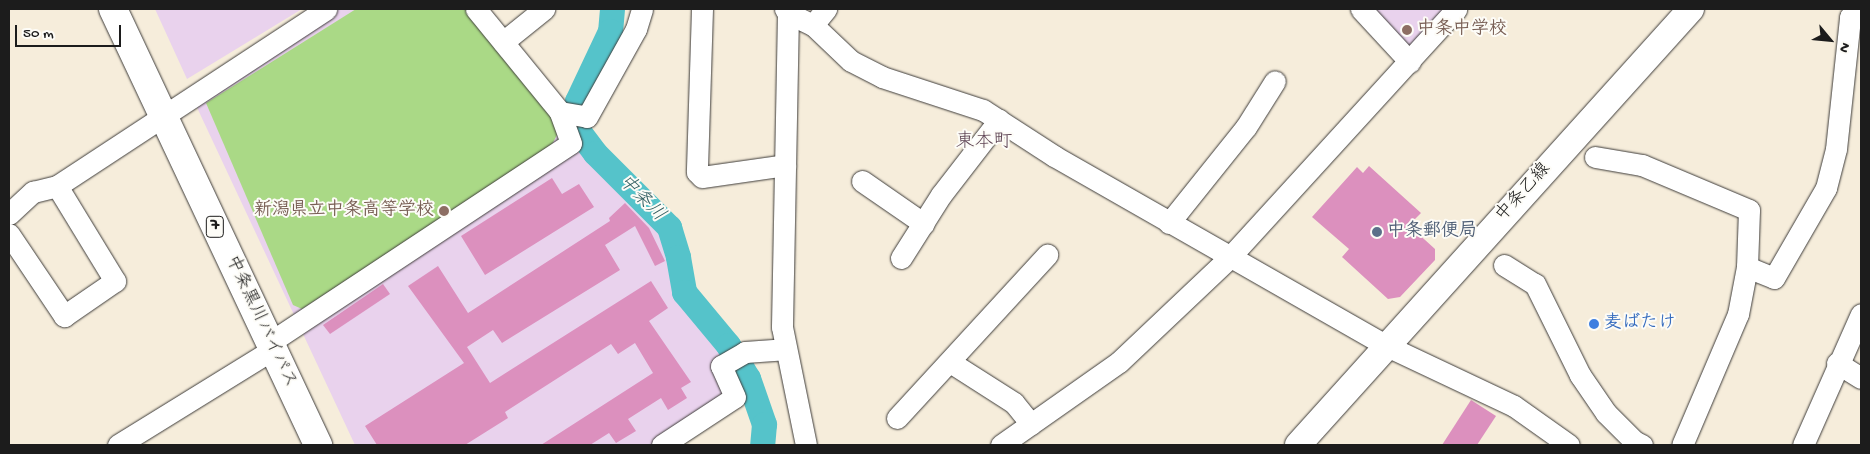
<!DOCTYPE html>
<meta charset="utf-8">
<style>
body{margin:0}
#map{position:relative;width:1870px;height:454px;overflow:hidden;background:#f6eddb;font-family:"Gochi Hand","Klee One",sans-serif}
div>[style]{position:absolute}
.built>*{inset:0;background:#e9d2ed}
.green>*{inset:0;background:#aad986}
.river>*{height:25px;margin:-12.5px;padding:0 12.5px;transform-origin:12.5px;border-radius:12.5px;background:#55c3ca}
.building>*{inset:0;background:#dc90be}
.roads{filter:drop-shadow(0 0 1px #3d3b39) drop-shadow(0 0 1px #3d3b39)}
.minor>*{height:21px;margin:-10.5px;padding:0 10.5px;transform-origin:10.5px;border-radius:10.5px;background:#fff}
.major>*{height:26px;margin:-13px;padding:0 13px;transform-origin:13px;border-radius:13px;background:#fff}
.highway>*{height:28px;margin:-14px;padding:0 14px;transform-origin:14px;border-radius:14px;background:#fff}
.dots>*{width:14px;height:14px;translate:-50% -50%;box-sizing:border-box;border:2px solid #fdfcf7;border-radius:50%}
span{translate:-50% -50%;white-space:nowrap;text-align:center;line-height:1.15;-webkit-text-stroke:4px #fdfcf7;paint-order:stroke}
.shield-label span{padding:1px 4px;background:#fdfcf7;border:1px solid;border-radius:4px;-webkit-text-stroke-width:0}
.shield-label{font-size:16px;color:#1c1c1c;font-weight:700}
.education-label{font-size:18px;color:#785e54;font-weight:700}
.left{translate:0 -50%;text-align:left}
.right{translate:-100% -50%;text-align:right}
.street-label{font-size:18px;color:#1c1c1c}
.service-label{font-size:18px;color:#4e5e75;font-weight:700}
.shop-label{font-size:18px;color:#366cbe;font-weight:700}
.neighbourhood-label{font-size:19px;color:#5f4555}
.water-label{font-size:19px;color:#335f62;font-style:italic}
.frame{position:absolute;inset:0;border:10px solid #1c1c1c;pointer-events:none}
.north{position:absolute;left:1805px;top:15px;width:50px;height:50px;-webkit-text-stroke:4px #fdfcf7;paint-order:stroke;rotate:118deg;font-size:14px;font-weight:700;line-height:20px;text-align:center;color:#1c1c1c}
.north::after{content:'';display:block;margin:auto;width:18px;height:22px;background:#1c1c1c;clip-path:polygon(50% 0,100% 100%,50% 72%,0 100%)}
.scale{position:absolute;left:15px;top:25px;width:106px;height:22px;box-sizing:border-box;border:2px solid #1c1c1c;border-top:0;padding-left:6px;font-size:15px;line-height:18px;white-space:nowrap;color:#1c1c1c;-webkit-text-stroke:4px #fdfcf7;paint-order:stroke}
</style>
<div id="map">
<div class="built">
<i style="clip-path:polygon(155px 9px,302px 9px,187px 79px)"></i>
<i style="clip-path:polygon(334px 9px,480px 9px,581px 146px,664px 231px,682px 303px,706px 328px,740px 391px,652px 445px,355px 445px,193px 99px)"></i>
<i style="clip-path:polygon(1368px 9px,1446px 9px,1408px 52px)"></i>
</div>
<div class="green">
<i style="clip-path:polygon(356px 9px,467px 9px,554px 115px,557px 135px,549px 150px,302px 309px,293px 305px,206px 103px)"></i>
</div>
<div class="river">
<i style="left:612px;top:9px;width:22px;rotate:95deg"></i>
<i style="left:610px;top:31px;width:77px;rotate:115.2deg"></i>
<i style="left:577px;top:101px;width:28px;rotate:90deg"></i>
<i style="left:577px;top:129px;width:30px;rotate:53deg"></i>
<i style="left:595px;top:153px;width:105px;rotate:45deg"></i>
<i style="left:669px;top:227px;width:31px;rotate:73deg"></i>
<i style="left:678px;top:257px;width:36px;rotate:80deg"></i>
<i style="left:684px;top:292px;width:69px;rotate:50.3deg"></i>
<i style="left:728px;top:345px;width:39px;rotate:59deg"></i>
<i style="left:748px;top:378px;width:49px;rotate:70.8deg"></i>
<i style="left:764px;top:424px;width:21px;rotate:95deg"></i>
</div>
<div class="building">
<i style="clip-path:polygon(1369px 166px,1421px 213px,1414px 220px,1419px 224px,1414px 230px,1435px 249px,1435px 260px,1400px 297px,1388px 299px,1342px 257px,1349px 249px,1312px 217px,1357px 167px,1363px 173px)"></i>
<i style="clip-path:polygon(552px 178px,562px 194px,579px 184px,594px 207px,485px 275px,461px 236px)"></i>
<i style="clip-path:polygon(625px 203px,649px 228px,665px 261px,655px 266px,635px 226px,605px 245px,620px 270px,502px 343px,493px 330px,467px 347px,490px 383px,651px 281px,668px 308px,649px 321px,691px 382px,681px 388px,687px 398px,668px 410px,661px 398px,628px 419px,636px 431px,616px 443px,609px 433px,590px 445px,541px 445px,653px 373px,635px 343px,618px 354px,611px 344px,505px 412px,508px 418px,465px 445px,377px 445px,365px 426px,464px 363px,408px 286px,438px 266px,468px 313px,610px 221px,609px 218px)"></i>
<i style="clip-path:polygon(383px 284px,390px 294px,330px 334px,323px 325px)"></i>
<i style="clip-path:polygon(1471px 400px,1496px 416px,1477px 445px,1442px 445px)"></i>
</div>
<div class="roads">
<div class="minor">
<i style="left:702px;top:9px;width:163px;rotate:91.8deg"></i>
<i style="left:697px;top:172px;width:7px;rotate:45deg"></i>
<i style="left:702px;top:177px;width:84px;rotate:-8.2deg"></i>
<i style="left:785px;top:9px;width:5px;rotate:53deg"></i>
<i style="left:788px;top:13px;width:314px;rotate:91.1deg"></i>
<i style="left:782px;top:327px;width:120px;rotate:78.5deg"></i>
<i style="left:1361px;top:9px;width:72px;rotate:47.2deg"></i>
<i style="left:788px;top:13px;width:28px;rotate:26deg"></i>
<i style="left:813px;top:25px;width:52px;rotate:43.5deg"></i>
<i style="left:851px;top:61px;width:35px;rotate:27deg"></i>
<i style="left:882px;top:77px;width:106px;rotate:18.1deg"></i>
<i style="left:983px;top:110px;width:85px;rotate:32.9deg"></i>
<i style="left:1054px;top:156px;width:383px;rotate:29.7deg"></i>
<i style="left:1387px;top:346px;width:140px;rotate:25.3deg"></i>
<i style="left:1514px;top:406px;width:67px;rotate:35.3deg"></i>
<i style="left:813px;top:25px;width:21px;rotate:-51deg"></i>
<i style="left:503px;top:42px;width:53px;rotate:-38.8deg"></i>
<i style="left:560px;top:112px;width:27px;rotate:10deg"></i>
<i style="left:587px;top:117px;width:101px;rotate:-60.9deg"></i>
<i style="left:636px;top:29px;width:21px;rotate:-73deg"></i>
<i style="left:1595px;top:157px;width:48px;rotate:9.7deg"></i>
<i style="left:1642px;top:165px;width:116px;rotate:22.8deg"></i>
<i style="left:1749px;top:210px;width:57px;rotate:92deg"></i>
<i style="left:1747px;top:267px;width:48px;rotate:100.8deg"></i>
<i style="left:1738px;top:314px;width:142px;rotate:113.1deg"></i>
<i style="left:862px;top:181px;width:75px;rotate:34.7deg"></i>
<i style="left:9px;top:214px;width:33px;rotate:-43deg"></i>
<i style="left:33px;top:192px;width:25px;rotate:-14deg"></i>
<i style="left:57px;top:186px;width:322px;rotate:-33.3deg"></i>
<i style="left:1169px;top:223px;width:123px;rotate:-51.3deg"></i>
<i style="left:1246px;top:127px;width:54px;rotate:-57.8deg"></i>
<i style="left:9px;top:234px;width:99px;rotate:56.1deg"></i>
<i style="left:64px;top:316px;width:62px;rotate:-34.5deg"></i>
<i style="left:115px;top:281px;width:111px;rotate:-121.4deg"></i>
<i style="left:901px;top:258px;width:75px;rotate:-57.6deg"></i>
<i style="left:941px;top:195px;width:95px;rotate:-52.3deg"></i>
<i style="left:1504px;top:265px;width:36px;rotate:32deg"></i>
<i style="left:1535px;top:284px;width:102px;rotate:63.7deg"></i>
<i style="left:1580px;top:375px;width:46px;rotate:55.6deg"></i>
<i style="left:1606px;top:413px;width:40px;rotate:45deg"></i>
<i style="left:1634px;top:441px;width:9px;rotate:27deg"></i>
<i style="left:1747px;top:267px;width:29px;rotate:22deg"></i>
<i style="left:1774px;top:278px;width:104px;rotate:-60deg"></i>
<i style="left:1826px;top:188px;width:40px;rotate:-75.6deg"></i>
<i style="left:1836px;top:149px;width:133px;rotate:-83.9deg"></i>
<i style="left:1850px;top:17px;width:13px;rotate:-39deg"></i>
<i style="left:269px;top:343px;width:362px;rotate:-33.5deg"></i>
<i style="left:571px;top:143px;width:33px;rotate:-110deg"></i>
<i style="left:560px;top:112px;width:133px;rotate:-129.2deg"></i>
<i style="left:950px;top:362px;width:76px;rotate:32.6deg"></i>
<i style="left:1014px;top:403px;width:27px;rotate:51deg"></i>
<i style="left:1837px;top:363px;width:28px;rotate:32deg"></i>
<i style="left:897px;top:418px;width:222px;rotate:-47.4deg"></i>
<i style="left:118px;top:445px;width:181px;rotate:-31.7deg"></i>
<i style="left:662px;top:445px;width:87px;rotate:-33.3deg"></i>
<i style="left:735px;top:397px;width:34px;rotate:-114deg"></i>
<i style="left:721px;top:366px;width:28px;rotate:-30deg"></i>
<i style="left:745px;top:352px;width:39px;rotate:-4deg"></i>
<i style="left:1001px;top:445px;width:144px;rotate:-35.1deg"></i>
<i style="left:1119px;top:362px;width:151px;rotate:-43.4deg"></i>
<i style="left:1229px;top:258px;width:337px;rotate:-47.6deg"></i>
<i style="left:1803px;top:445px;width:143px;rotate:-66.1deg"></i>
</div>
<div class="major">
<i style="left:1298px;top:445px;width:587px;rotate:-47.97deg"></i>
</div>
<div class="highway">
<i style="left:113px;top:9px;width:482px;rotate:64.8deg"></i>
</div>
</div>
<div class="dots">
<i style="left:1407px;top:30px;background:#8d6e63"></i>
<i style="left:444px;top:211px;background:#8d6e63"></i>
<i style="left:1377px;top:232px;background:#5c6f8a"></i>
<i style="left:1594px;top:324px;background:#3f7fe0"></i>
</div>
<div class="shield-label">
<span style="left:215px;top:227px">7</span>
</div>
<div class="education-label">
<span class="left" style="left:1417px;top:30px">中条中学校</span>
<span class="right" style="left:434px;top:211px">新潟県立中条高等学校</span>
</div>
<div class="street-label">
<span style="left:1524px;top:193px;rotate:-48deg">中条乙線</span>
<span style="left:260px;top:322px;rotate:65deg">中条黒川バイパス</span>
</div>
<div class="service-label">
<span class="left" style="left:1387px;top:232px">中条郵便局</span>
</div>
<div class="shop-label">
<span class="left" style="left:1604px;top:324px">麦ばたけ</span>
</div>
<div class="neighbourhood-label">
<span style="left:984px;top:143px">東本町</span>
</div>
<div class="water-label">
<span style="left:641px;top:199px;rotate:45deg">中条川</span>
</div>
<div class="frame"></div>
<div class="north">N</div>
<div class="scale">50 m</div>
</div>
